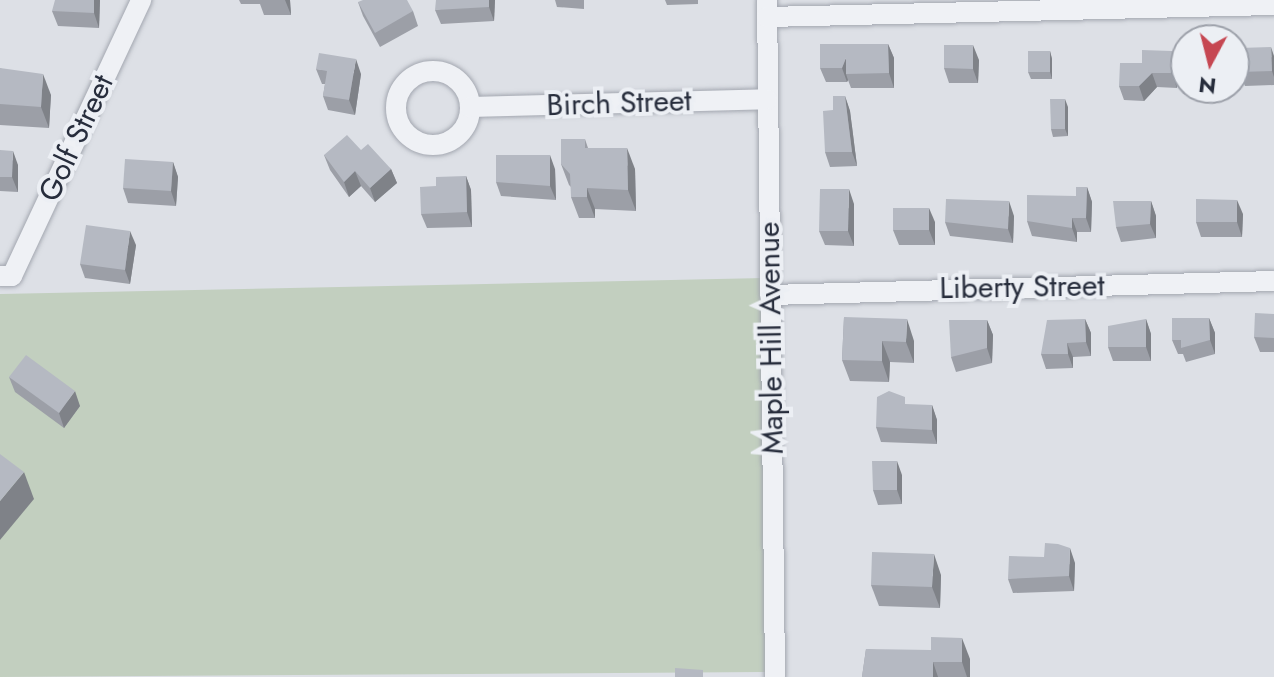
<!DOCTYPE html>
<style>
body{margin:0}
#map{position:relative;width:1274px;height:677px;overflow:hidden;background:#dde0e6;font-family:Jost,sans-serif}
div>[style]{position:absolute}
.green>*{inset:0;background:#c2cfbf}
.roads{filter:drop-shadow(0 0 2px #a3a7b0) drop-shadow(0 0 2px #a3a7b0)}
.minor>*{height:20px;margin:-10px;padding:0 10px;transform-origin:10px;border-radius:10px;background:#eff1f5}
.minor>.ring{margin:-10px;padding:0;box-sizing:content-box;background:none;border:20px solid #eff1f5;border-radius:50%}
.wall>*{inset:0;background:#9c9fa7}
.shaded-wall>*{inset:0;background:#7f8288}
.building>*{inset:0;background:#b5b9c2}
span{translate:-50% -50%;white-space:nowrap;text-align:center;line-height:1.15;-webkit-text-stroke:8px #eceff4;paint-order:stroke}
.street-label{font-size:30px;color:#272d3c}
.north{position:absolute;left:1170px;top:24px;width:80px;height:80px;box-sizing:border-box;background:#eceff4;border:2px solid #9da1aa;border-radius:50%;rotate:187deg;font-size:22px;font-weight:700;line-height:32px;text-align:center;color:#272d3c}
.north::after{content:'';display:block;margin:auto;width:28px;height:36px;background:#c64752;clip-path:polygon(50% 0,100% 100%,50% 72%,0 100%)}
</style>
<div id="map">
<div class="green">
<i style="clip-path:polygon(770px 278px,770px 672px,0 677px,0 294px)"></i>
</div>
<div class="roads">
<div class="minor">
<i style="left:767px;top:0;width:677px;rotate:89.32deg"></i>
<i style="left:767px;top:17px;width:507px;rotate:-1.36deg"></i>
<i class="ring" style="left:396px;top:71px;width:54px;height:54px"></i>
<i style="left:470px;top:107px;width:297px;rotate:-1.5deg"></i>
<i style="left:0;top:276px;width:12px"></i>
<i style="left:12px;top:276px;width:305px;rotate:-64.9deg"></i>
<i style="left:770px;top:295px;width:504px;rotate:-1.59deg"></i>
</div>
</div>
<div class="wall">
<i style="clip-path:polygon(100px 0,99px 28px,58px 26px,52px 11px)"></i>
<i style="clip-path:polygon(239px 0,290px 0,291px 15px,264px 15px,260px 4px,241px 4px)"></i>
<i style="clip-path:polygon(495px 0,494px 21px,441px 24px,435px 10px)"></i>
<i style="clip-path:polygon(555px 0,584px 0,584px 9px,557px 7px)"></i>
<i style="clip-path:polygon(665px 0,698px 0,698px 4px,667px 5px)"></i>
<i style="clip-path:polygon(358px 2px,413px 11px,418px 26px,380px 47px,363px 16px)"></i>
<i style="clip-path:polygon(888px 44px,894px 58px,894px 88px,851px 88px,848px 80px,847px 82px,826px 82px,820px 68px)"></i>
<i style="clip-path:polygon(1050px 51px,1052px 59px,1052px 79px,1031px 79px,1028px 72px)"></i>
<i style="clip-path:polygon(1172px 51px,1177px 65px,1177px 88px,1157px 87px,1144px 101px,1124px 100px,1119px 86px,1142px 63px)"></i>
<i style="clip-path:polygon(1274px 56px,1274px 85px,1245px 86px,1240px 72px)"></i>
<i style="clip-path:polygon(979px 60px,978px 83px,949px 83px,944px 68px)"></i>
<i style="clip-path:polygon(0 68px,51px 95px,49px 128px,0 125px)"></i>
<i style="clip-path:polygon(316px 69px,361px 74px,355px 115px,328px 110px,323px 96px,325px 84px,322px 84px)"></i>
<i style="clip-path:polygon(845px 96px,850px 111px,857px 166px,830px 167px,825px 152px,833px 110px)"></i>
<i style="clip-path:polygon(1068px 107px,1068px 136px,1053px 137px,1051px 129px)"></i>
<i style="clip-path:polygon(585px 139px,588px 148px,635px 169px,636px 211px,595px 209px,595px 218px,579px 218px,571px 197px,571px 187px,569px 185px,561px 164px)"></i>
<i style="clip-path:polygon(0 150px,18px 165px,18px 192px,0 191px)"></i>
<i style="clip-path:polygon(361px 150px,391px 169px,397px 183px,375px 202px,361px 186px,349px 197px,330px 170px,324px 155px)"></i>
<i style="clip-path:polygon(173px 162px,178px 177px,176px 206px,128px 203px,123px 188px)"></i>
<i style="clip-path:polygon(555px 169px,556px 200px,501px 196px,496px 182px)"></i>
<i style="clip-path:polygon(466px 176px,471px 190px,472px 227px,427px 228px,421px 214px,436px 186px)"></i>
<i style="clip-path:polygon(1087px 187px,1092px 202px,1091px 232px,1077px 232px,1077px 242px,1032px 236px,1027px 221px,1076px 196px)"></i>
<i style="clip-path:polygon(1151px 201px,1156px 216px,1156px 238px,1121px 242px,1116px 227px)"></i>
<i style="clip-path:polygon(854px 204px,854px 246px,825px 245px,819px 231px)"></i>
<i style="clip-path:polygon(1243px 214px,1242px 237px,1201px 237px,1196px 222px)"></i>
<i style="clip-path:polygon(1014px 216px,1013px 243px,950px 236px,945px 222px)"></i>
<i style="clip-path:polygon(935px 222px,935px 245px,899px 245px,893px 230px)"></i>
<i style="clip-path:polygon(136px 245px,130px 284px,85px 278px,80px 264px)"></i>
<i style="clip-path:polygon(1274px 314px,1274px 352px,1260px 352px,1254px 337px)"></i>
<i style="clip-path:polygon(844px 317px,914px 341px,914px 363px,890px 362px,889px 382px,850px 381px,842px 360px)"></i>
<i style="clip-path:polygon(1209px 318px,1215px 333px,1215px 354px,1186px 362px,1183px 354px,1178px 354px,1172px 340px)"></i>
<i style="clip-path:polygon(1085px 319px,1091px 333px,1091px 356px,1073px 357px,1073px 368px,1046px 369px,1041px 354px)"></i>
<i style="clip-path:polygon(1146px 319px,1151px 334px,1151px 361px,1113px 361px,1108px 347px)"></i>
<i style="clip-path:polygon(987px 320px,993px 335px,992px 363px,956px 372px,951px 357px)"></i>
<i style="clip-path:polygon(9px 377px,80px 406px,64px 428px,15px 392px)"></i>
<i style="clip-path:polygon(908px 405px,932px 405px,937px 420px,937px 444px,881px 442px,876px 427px)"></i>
<i style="clip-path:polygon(902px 475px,902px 504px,878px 505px,873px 490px)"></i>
<i style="clip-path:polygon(1075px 563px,1074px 591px,1013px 593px,1008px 579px)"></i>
<i style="clip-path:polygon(941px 575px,940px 608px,879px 606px,871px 585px)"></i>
<i style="clip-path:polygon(866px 649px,970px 659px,970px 677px,862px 677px)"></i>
</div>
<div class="shaded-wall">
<i style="clip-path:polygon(94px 0,100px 0,99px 28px,94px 13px)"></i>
<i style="clip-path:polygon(285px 0,290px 0,291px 15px)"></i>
<i style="clip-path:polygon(489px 0,495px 0,494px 21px,489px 7px)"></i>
<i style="clip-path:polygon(888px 44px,894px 58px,894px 88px,889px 73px)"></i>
<i style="clip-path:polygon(973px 45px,979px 60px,978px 83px,973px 69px)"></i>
<i style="clip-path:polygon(1271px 47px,1274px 56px,1274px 77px,1272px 71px)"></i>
<i style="clip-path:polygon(1050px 51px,1052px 59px,1052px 79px,1050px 72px)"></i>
<i style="clip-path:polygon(1172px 51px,1177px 65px,1177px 88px,1171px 73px)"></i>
<i style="clip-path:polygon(846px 58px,846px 74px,848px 80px,847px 82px,842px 68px)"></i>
<i style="clip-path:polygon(356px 59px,361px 74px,355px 115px,349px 100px)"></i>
<i style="clip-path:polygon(1152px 73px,1157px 87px,1144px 101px,1139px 86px)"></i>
<i style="clip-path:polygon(43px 74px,51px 95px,49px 128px,41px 107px)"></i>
<i style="clip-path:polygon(845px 96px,850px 111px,857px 166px,852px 152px)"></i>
<i style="clip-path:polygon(1065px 99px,1068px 107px,1068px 136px,1065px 129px)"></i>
<i style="clip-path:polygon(627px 148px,635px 169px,636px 211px,628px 190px)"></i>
<i style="clip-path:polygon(13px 151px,18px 165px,18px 192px,12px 177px)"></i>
<i style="clip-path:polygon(550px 155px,555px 169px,556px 200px,550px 186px)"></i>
<i style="clip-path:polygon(173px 162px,178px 177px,176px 206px,171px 191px)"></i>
<i style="clip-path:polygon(391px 169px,397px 183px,375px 202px,370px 188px)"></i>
<i style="clip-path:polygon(355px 171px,361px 186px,349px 197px,344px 182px)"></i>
<i style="clip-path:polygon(466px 176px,471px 190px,472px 227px,467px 212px)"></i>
<i style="clip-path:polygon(1087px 187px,1092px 202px,1091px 232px,1086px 218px)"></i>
<i style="clip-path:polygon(587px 188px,595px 209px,595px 218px,587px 197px)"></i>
<i style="clip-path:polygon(849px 189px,854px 204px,854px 246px,848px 231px)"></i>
<i style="clip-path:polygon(1237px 200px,1243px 214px,1242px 237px,1237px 222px)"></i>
<i style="clip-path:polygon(1009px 201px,1014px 216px,1013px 243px,1008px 229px)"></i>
<i style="clip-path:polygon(1151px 201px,1156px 216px,1156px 238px,1150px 224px)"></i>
<i style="clip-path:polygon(929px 208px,935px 222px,935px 245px,929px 230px)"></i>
<i style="clip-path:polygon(1072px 218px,1077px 232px,1077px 242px,1072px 228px)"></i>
<i style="clip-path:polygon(130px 231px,136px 245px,130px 284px,125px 270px)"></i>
<i style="clip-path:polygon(1209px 318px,1215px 333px,1215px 354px,1210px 340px)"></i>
<i style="clip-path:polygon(907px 319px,914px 341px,914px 363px,906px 342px)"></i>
<i style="clip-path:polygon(1085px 319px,1091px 333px,1091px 356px,1086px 342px)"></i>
<i style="clip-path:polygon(1146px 319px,1151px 334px,1151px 361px,1146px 347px)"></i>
<i style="clip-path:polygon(987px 320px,993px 335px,992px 363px,987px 348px)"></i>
<i style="clip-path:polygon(882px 341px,890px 362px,889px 382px,882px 361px)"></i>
<i style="clip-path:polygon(1067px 343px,1073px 357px,1073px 368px,1068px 354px)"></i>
<i style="clip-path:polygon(75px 391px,80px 406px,64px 428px,59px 413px)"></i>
<i style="clip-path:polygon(932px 405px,937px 420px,937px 444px,932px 430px)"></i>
<i style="clip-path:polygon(897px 461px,902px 475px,902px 504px,897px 490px)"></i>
<i style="clip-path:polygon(24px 472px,34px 499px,0 540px,0 501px)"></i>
<i style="clip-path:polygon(1070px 548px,1075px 563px,1074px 591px,1069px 576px)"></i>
<i style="clip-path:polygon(934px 554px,941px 575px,940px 608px,932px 587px)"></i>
<i style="clip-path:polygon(962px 638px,970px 659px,970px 677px,967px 677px,962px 662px)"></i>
<i style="clip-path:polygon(933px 662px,938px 677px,933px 677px)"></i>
</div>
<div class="building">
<i style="clip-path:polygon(55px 0,94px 0,94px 13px,52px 11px)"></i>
<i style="clip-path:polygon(363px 0,407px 0,413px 11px,375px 33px,358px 2px)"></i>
<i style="clip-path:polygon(436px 0,489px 0,489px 7px,435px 10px)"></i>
<i style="clip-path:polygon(820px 44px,888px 44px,889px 73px,846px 74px,846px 58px,842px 68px,820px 68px)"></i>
<i style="clip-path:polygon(944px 45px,973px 45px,973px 69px,944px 68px)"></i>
<i style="clip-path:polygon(1271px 47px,1272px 71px,1240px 72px,1239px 48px)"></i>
<i style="clip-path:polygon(1142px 50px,1172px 51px,1171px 73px,1152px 73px,1139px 86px,1119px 86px,1120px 63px,1142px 63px)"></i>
<i style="clip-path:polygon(1028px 51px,1050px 51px,1050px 72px,1028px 72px)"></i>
<i style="clip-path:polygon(319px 53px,356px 59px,349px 100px,323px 96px,327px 71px,316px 69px)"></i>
<i style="clip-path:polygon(0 68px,43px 74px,41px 107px,0 104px)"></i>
<i style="clip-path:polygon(833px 96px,845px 96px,852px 152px,825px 152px,823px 111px,833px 110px)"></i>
<i style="clip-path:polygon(1050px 99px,1065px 99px,1065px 129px,1051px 129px)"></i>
<i style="clip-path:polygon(347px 135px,361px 150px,368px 144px,391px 169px,370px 188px,355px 171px,344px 182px,324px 155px)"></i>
<i style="clip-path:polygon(561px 139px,585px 139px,585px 148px,627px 148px,628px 190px,587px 188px,587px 197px,571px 197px,570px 174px,561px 164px)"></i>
<i style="clip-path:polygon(0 150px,13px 151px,12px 177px,0 177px)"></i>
<i style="clip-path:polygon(496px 155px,550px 155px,550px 186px,496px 182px)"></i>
<i style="clip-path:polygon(125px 159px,173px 162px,171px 191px,123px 188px)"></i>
<i style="clip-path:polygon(466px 176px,467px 212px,421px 214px,420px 187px,436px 186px,436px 177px)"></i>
<i style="clip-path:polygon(1076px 187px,1087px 187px,1086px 218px,1072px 218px,1072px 228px,1027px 221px,1027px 195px,1076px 196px)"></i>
<i style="clip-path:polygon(820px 189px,849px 189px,848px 231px,819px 231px)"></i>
<i style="clip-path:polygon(946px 199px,1009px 201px,1008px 229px,945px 222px)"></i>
<i style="clip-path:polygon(1196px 199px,1237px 200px,1237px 222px,1196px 222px)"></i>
<i style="clip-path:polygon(1113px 201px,1151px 201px,1150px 224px,1116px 227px)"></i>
<i style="clip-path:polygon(893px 208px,929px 208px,929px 230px,893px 230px)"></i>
<i style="clip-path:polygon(86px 225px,130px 231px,125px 270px,80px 264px)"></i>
<i style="clip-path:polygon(1255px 313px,1274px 314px,1274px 338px,1254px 337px)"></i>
<i style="clip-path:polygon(844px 317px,907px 319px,906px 342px,882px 341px,882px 361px,842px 360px)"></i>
<i style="clip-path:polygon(1172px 318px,1209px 318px,1210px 340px,1181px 348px,1181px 340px,1172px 340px)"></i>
<i style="clip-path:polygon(1085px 319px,1086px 342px,1067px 343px,1068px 354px,1041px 354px,1047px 320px)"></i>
<i style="clip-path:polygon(1146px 319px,1146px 347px,1108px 347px,1108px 326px)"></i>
<i style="clip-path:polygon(949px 320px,987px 320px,987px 348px,951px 357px)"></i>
<i style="clip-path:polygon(26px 355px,75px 391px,59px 413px,9px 377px)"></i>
<i style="clip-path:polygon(889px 391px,905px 397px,905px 404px,932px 405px,932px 430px,876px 427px,877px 397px)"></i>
<i style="clip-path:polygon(0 454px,24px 472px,0 501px)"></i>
<i style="clip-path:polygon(872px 461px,897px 461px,897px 490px,873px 490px)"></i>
<i style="clip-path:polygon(1045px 543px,1058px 544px,1070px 548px,1069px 576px,1008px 579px,1009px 556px,1044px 557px)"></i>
<i style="clip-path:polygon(872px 552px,934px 554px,932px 587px,871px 585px)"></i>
<i style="clip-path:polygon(931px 637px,962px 638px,962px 662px,933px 662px,933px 677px,862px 677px,866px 649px,931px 650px)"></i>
<i style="clip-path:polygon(675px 668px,703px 670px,703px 677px,675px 677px)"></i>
</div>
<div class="street-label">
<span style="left:619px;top:103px;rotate:-2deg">Birch Street</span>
<span style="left:76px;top:138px;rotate:-65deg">Golf Street</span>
<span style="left:1022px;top:287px;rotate:-1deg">Liberty Street</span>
<span style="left:771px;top:338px;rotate:-91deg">Maple Hill Avenue</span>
</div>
<div class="north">N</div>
</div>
